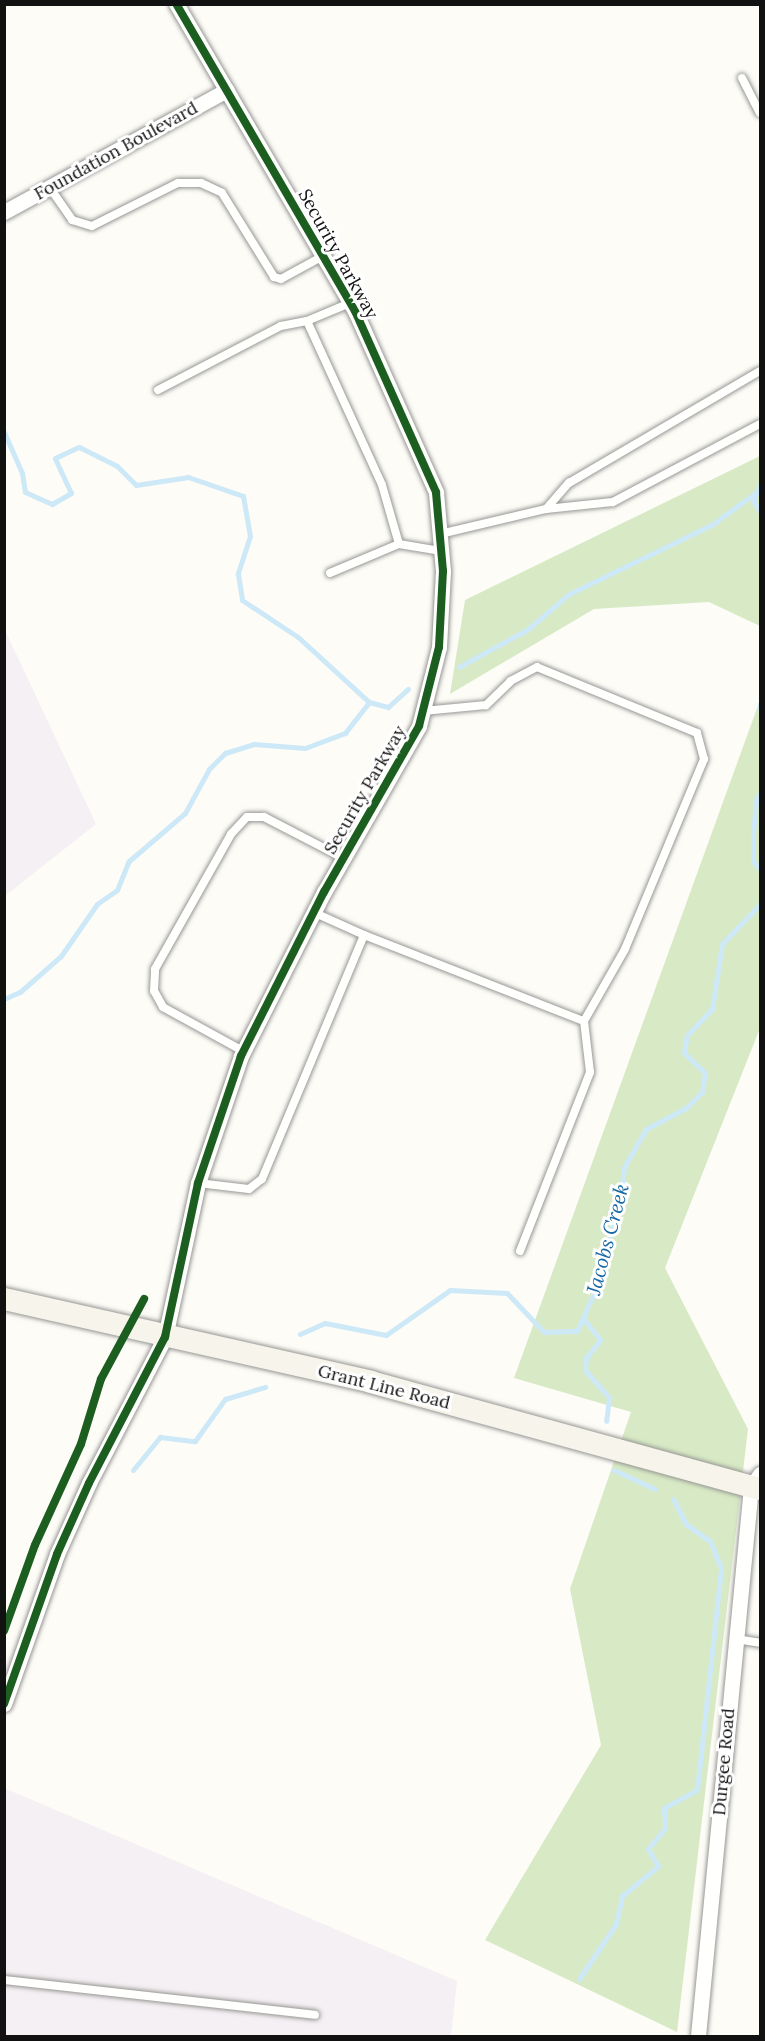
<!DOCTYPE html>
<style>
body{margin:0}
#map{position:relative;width:765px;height:2041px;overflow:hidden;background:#fdfcf7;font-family:Lora,serif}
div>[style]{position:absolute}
.industrial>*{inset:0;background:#f5f0f3}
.forest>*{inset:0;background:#d8eac5}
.stream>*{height:5px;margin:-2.5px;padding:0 2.5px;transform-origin:2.5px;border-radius:2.5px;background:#cde8f7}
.roads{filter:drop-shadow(0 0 2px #979795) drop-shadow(0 0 2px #979795)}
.lane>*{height:8px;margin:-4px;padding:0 4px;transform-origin:4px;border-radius:4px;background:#fffffe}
.street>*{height:15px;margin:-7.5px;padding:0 7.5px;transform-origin:7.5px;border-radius:7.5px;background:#fffffe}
.secondary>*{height:22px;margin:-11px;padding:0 11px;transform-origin:11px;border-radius:11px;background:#f6f4eb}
.cycleway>*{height:8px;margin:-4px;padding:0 4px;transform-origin:4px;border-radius:4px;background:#1b5e20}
span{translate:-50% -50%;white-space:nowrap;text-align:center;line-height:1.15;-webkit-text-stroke:6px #fff;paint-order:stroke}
.street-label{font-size:18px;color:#111}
.water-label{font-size:20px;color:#1768a6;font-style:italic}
.frame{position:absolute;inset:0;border:6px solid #111;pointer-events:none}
</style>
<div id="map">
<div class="industrial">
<i style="clip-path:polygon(4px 628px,96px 824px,5px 896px,4px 896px)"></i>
<i style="clip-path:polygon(4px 1788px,457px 1981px,451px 2036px,5px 2036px)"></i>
</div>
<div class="forest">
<i style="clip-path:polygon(760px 456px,760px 626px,709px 602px,594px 609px,450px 694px,465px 600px)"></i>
<i style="clip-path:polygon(760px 700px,760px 1028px,665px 1268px,748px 1429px,677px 2032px,485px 1940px,601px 1745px,570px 1589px,631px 1412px,514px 1378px)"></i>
</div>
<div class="stream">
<i style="left:4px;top:432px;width:45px;rotate:66.3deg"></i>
<i style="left:22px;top:473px;width:19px;rotate:81deg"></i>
<i style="left:25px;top:492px;width:30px;rotate:24deg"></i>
<i style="left:52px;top:504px;width:22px;rotate:-30deg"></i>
<i style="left:71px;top:493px;width:38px;rotate:-115deg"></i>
<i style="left:55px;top:458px;width:26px;rotate:-25deg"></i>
<i style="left:79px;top:447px;width:42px;rotate:26.6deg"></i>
<i style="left:117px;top:466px;width:27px;rotate:45deg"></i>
<i style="left:136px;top:485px;width:53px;rotate:-8.7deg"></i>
<i style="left:188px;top:477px;width:58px;rotate:19.1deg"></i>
<i style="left:243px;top:496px;width:41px;rotate:80.1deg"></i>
<i style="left:250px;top:536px;width:40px;rotate:108deg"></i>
<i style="left:238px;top:574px;width:26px;rotate:81deg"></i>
<i style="left:242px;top:600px;width:67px;rotate:33.5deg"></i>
<i style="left:298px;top:637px;width:96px;rotate:42.5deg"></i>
<i style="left:369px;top:702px;width:20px;rotate:15deg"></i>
<i style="left:388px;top:707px;width:27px;rotate:-42deg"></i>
<i style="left:760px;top:485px;width:17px;rotate:114deg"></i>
<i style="left:753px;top:501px;width:12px;rotate:55deg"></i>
<i style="left:459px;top:667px;width:79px;rotate:-28.8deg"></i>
<i style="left:528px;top:629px;width:54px;rotate:-40.5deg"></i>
<i style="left:569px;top:594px;width:160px;rotate:-25.9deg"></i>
<i style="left:713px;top:524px;width:52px;rotate:-36.4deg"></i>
<i style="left:760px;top:704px;width:5px;rotate:90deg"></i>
<i style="left:760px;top:793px;width:8px;rotate:120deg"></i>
<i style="left:756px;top:800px;width:33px;rotate:95deg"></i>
<i style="left:753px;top:833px;width:28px;rotate:90deg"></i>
<i style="left:753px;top:861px;width:11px;rotate:49deg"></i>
<i style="left:4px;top:999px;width:17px;rotate:-24deg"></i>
<i style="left:20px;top:992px;width:55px;rotate:-41.3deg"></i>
<i style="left:61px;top:956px;width:63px;rotate:-55.3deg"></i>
<i style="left:97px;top:904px;width:24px;rotate:-35deg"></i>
<i style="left:117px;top:890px;width:31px;rotate:-68deg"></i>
<i style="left:129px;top:861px;width:74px;rotate:-40.6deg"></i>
<i style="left:185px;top:813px;width:50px;rotate:-61.4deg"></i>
<i style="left:209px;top:769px;width:23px;rotate:-45deg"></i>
<i style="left:225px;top:753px;width:30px;rotate:-17deg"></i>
<i style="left:254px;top:744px;width:51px;rotate:4.5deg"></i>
<i style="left:305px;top:748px;width:43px;rotate:-20.6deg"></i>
<i style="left:345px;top:733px;width:39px;rotate:-52deg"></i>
<i style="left:583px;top:1318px;width:28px;rotate:52deg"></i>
<i style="left:600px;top:1340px;width:23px;rotate:128deg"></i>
<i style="left:586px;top:1358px;width:12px;rotate:95deg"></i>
<i style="left:585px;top:1370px;width:37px;rotate:49deg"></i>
<i style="left:609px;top:1398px;width:23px;rotate:97deg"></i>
<i style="left:300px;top:1334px;width:27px;rotate:-24deg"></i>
<i style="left:325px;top:1323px;width:62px;rotate:11.1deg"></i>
<i style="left:386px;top:1335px;width:78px;rotate:-35.1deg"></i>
<i style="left:450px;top:1290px;width:57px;rotate:3deg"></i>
<i style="left:507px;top:1293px;width:54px;rotate:46.5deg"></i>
<i style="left:544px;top:1332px;width:33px;rotate:-2deg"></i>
<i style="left:577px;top:1331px;width:39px;rotate:-66deg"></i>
<i style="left:593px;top:1295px;width:104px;rotate:-74.4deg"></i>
<i style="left:621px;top:1195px;width:28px;rotate:-84deg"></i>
<i style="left:624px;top:1167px;width:44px;rotate:-59.9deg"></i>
<i style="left:646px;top:1129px;width:45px;rotate:-27.7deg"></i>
<i style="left:686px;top:1108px;width:23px;rotate:-45deg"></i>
<i style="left:702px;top:1092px;width:19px;rotate:-81deg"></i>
<i style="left:705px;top:1073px;width:29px;rotate:-136deg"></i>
<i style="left:684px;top:1053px;width:18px;rotate:-81deg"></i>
<i style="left:687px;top:1035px;width:36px;rotate:-46deg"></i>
<i style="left:712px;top:1009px;width:66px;rotate:-81.3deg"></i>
<i style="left:722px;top:944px;width:55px;rotate:-46.5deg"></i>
<i style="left:133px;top:1470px;width:43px;rotate:-50.7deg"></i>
<i style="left:160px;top:1437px;width:35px;rotate:7deg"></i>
<i style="left:195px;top:1441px;width:52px;rotate:-54.5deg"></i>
<i style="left:225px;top:1399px;width:42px;rotate:-16.7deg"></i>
<i style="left:614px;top:1470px;width:45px;rotate:24.9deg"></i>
<i style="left:579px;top:1979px;width:66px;rotate:-56.1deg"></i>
<i style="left:616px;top:1924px;width:29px;rotate:-78deg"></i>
<i style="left:622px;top:1896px;width:47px;rotate:-39.8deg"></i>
<i style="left:658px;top:1866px;width:20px;rotate:-120deg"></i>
<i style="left:648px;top:1849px;width:27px;rotate:-51deg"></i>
<i style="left:665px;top:1828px;width:20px;rotate:-93deg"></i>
<i style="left:664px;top:1808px;width:38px;rotate:-29deg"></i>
<i style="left:697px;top:1790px;width:223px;rotate:-83.8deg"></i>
<i style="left:721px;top:1568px;width:29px;rotate:-112deg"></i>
<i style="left:710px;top:1541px;width:29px;rotate:-145deg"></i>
<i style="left:686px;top:1524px;width:28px;rotate:-117deg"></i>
</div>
<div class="roads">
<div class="lane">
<i style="left:742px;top:78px;width:39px;rotate:63deg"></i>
<i style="left:50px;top:188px;width:39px;rotate:55deg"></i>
<i style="left:72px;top:220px;width:21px;rotate:17deg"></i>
<i style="left:92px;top:226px;width:96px;rotate:-26.6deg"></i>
<i style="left:178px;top:183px;width:23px"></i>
<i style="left:201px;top:183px;width:23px;rotate:25deg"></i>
<i style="left:222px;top:193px;width:99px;rotate:58.2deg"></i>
<i style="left:274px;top:277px;width:7px;rotate:16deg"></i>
<i style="left:281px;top:279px;width:48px;rotate:-28.7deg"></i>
<i style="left:350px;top:303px;width:47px;rotate:157.3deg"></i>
<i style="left:307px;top:321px;width:180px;rotate:65.4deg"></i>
<i style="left:382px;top:485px;width:61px;rotate:73.9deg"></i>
<i style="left:158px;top:390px;width:139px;rotate:-27.5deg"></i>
<i style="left:281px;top:326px;width:26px;rotate:-11deg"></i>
<i style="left:546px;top:509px;width:35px;rotate:-49deg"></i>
<i style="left:569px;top:483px;width:221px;rotate:-30.4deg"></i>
<i style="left:440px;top:534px;width:109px;rotate:-13.3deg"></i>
<i style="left:546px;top:509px;width:67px;rotate:-6deg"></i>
<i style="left:613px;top:502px;width:166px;rotate:-28deg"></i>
<i style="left:330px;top:573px;width:75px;rotate:-22.8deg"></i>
<i style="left:399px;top:544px;width:43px;rotate:9.5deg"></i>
<i style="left:313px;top:912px;width:56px;rotate:24.3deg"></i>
<i style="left:243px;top:1051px;width:91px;rotate:-151.2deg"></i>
<i style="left:163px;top:1007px;width:18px;rotate:-119deg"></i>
<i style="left:154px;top:991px;width:22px;rotate:-87deg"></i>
<i style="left:155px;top:969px;width:155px;rotate:-60.6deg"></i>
<i style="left:231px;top:834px;width:23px;rotate:-47deg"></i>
<i style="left:247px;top:817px;width:17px"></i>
<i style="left:264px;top:817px;width:89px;rotate:27.4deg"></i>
<i style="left:198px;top:1183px;width:51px;rotate:6.7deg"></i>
<i style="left:249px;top:1189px;width:16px;rotate:-38deg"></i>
<i style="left:262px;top:1179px;width:264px;rotate:-67.3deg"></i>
<i style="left:364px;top:935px;width:236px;rotate:21.4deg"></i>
<i style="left:584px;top:1021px;width:83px;rotate:-60.3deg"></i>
<i style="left:625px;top:949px;width:206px;rotate:-67.4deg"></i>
<i style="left:704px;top:759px;width:27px;rotate:-105deg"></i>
<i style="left:697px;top:733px;width:173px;rotate:-157.6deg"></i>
<i style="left:537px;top:667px;width:30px;rotate:152deg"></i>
<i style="left:511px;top:681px;width:35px;rotate:136deg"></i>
<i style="left:486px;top:705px;width:63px;rotate:174.6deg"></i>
<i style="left:520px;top:1251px;width:192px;rotate:-68.6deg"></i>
<i style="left:590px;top:1072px;width:51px;rotate:-96.7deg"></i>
<i style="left:736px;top:1639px;width:24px;rotate:9deg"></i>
<i style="left:4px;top:1980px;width:313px;rotate:6.4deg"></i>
</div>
<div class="street">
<i style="left:4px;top:212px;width:254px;rotate:-28.7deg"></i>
<i style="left:4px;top:1704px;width:159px;rotate:-70.5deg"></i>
<i style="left:57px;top:1554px;width:78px;rotate:-65.7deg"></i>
<i style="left:89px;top:1483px;width:165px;rotate:-62.5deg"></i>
<i style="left:165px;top:1337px;width:157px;rotate:-77.9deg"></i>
<i style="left:198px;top:1183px;width:134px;rotate:-71.3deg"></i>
<i style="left:241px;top:1056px;width:184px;rotate:-63.2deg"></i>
<i style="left:324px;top:892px;width:191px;rotate:-60.2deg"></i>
<i style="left:419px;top:726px;width:81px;rotate:-75.8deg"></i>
<i style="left:439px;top:647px;width:76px;rotate:-87deg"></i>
<i style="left:443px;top:571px;width:79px;rotate:-95.1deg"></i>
<i style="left:436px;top:492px;width:198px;rotate:-114.1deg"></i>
<i style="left:355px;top:311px;width:355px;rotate:-120.2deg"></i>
<i style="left:698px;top:2036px;width:552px;rotate:-84.49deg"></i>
<i style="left:751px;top:1487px;width:16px;rotate:-55deg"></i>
</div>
<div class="secondary">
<i style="left:4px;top:1299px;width:376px;rotate:12.7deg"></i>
<i style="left:371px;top:1382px;width:403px;rotate:15.4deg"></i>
</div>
</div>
<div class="cycleway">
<i style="left:4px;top:1631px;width:91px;rotate:-70.2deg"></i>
<i style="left:35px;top:1545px;width:111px;rotate:-65.5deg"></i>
<i style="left:81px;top:1444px;width:68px;rotate:-72.9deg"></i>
<i style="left:101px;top:1379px;width:91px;rotate:-61.7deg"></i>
<i style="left:4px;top:1704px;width:159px;rotate:-70.5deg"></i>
<i style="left:57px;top:1554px;width:78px;rotate:-65.7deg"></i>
<i style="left:89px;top:1483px;width:165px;rotate:-62.5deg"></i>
<i style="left:165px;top:1337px;width:157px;rotate:-77.9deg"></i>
<i style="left:198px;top:1183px;width:134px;rotate:-71.3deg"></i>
<i style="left:241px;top:1056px;width:184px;rotate:-63.2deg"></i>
<i style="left:324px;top:892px;width:191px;rotate:-60.2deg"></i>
<i style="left:419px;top:726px;width:81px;rotate:-75.8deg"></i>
<i style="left:439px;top:647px;width:76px;rotate:-87deg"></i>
<i style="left:443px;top:571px;width:79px;rotate:-95.1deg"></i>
<i style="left:436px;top:492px;width:198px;rotate:-114.1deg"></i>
<i style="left:355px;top:311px;width:355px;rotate:-120.2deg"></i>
</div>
<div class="street-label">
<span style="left:116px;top:151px;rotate:-29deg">Foundation Boulevard</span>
<span style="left:338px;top:254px;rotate:61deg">Security Parkway</span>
<span style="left:365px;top:790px;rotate:-60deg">Security Parkway</span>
<span style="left:384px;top:1387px;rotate:14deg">Grant Line Road</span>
<span style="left:724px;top:1762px;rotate:-85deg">Durgee Road</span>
</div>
<div class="water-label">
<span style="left:607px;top:1239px;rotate:-75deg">Jacobs Creek</span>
</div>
<div class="frame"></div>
</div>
